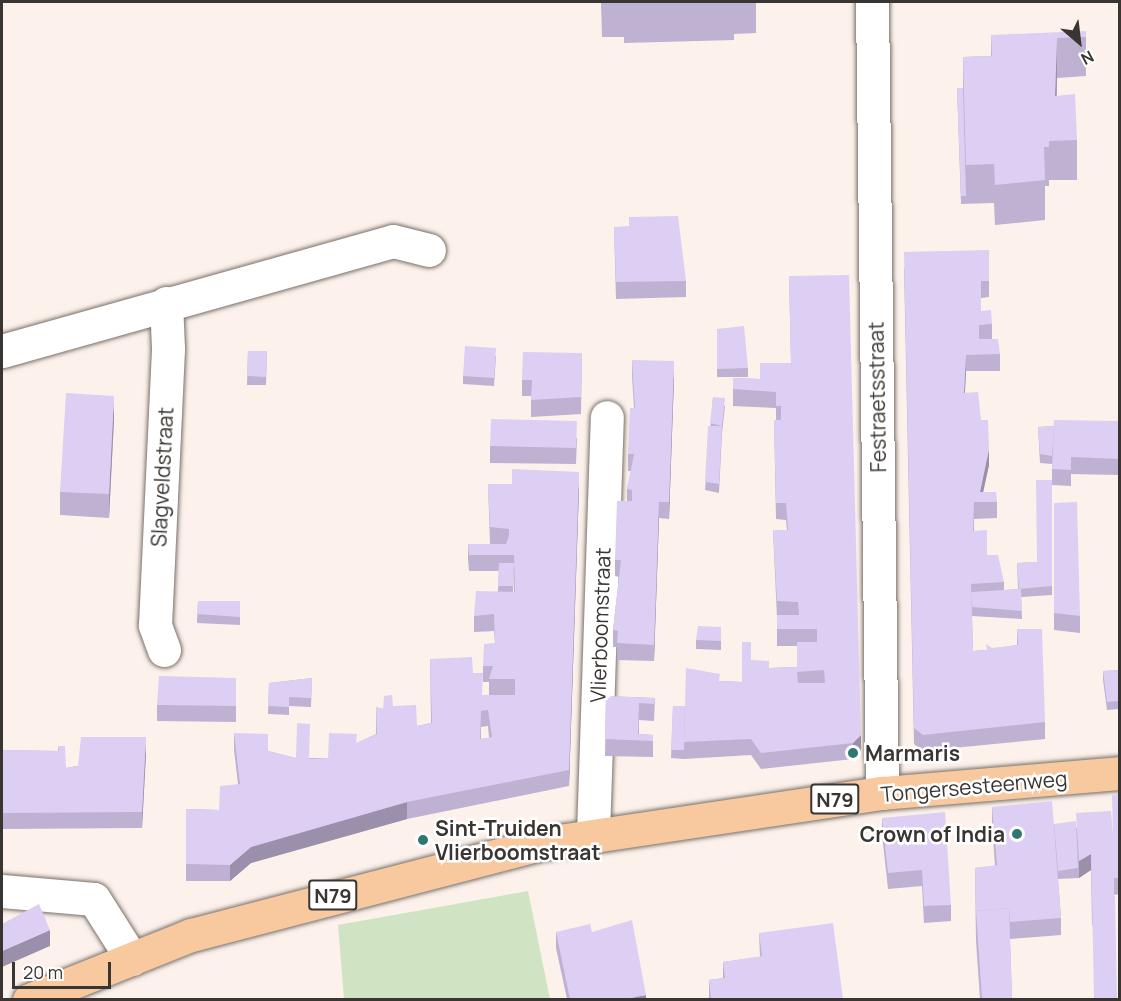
<!DOCTYPE html>
<style>
body{margin:0}
#map{position:relative;width:1121px;height:1001px;overflow:hidden;background:#fcf2eb;font-family:Manrope,sans-serif}
div>[style]{position:absolute}
.green>*{inset:0;background:#d0e3c3}
.roads{filter:drop-shadow(0 0 2px #79706a) drop-shadow(0 0 2px #79706a)}
.minor>*{height:33px;margin:-16.5px;padding:0 16.5px;transform-origin:16.5px;border-radius:16.5px;background:#fff}
.major>*{height:33px;margin:-16.5px;padding:0 16.5px;transform-origin:16.5px;border-radius:16.5px;background:#f8c89f}
.wall>*{inset:0;background:#beb1d2}
.shaded-wall>*{inset:0;background:#9b90ab}
.building>*{inset:0;background:#ddcef4}
.dots>*{width:16px;height:16px;translate:-50% -50%;box-sizing:border-box;border:3px solid #fff;border-radius:50%}
span{translate:-50% -50%;white-space:nowrap;text-align:center;line-height:1.15;-webkit-text-stroke:5px #fff;paint-order:stroke}
.shield-label span{padding:2px 4px;background:#fff;border:2px solid;border-radius:4px;-webkit-text-stroke-width:0}
.shield-label{font-size:20px;color:#393532;font-weight:700}
.street-label{font-size:21px;color:#393532}
.poi-label{font-size:21px;color:#393532;font-weight:700}
.left{translate:0 -50%;text-align:left}
.right{translate:-100% -50%;text-align:right}
.frame{position:absolute;inset:0;border:3px solid #393532;pointer-events:none}
.north{position:absolute;left:1049px;top:12px;width:60px;height:60px;-webkit-text-stroke:4px #fff;paint-order:stroke;rotate:152deg;font-size:16px;font-weight:700;line-height:24px;text-align:center;color:#393532}
.north::after{content:'';display:block;margin:auto;width:21px;height:27px;background:#393532;clip-path:polygon(50% 0,100% 100%,50% 72%,0 100%)}
.scale{position:absolute;left:12px;top:962px;width:99px;height:27px;box-sizing:border-box;border:3px solid #393532;border-top:0;padding-left:8px;font-size:18px;line-height:21px;white-space:nowrap;color:#393532;-webkit-text-stroke:4px #fff;paint-order:stroke}
</style>
<div id="map">
<div class="green">
<i style="clip-path:polygon(528px 891px,550px 999px,344px 999px,338px 925px)"></i>
</div>
<div class="roads">
<div class="minor">
<i style="left:872px;top:2px;width:791px;rotate:89.28deg"></i>
<i style="left:2px;top:351px;width:406px;rotate:-15.7deg"></i>
<i style="left:393px;top:241px;width:37px;rotate:14deg"></i>
<i style="left:164px;top:650px;width:27px;rotate:-110deg"></i>
<i style="left:155px;top:625px;width:277px;rotate:-87.3deg"></i>
<i style="left:168px;top:348px;width:45px;rotate:-92.5deg"></i>
<i style="left:593px;top:834px;width:417px;rotate:-88.1deg"></i>
<i style="left:2px;top:891px;width:92px;rotate:5deg"></i>
<i style="left:94px;top:899px;width:71px;rotate:57.7deg"></i>
</div>
<div class="major">
<i style="left:29px;top:1000px;width:175px;rotate:-21.9deg"></i>
<i style="left:191px;top:935px;width:361px;rotate:-14.6deg"></i>
<i style="left:540px;top:844px;width:346px;rotate:-8.5deg"></i>
<i style="left:882px;top:793px;width:239px;rotate:-4.8deg"></i>
</div>
</div>
<div class="wall">
<i style="clip-path:polygon(601px 2px,756px 2px,756px 33px,734px 34px,734px 40px,624px 43px,624px 37px,602px 37px)"></i>
<i style="clip-path:polygon(994px 2px,1038px 2px,994px 3px)"></i>
<i style="clip-path:polygon(991px 35px,1086px 37px,1086px 76px,1057px 78px,1057px 96px,1077px 140px,1077px 180px,1049px 180px,1049px 186px,1045px 186px,1045px 220px,995px 225px,994px 203px,961px 204px,957px 88px,963px 88px,963px 57px,991px 56px)"></i>
<i style="clip-path:polygon(614px 227px,686px 281px,686px 297px,616px 299px)"></i>
<i style="clip-path:polygon(989px 250px,989px 297px,981px 298px,981px 311px,992px 324px,992px 339px,1000px 354px,1000px 371px,966px 371px,965px 393px,981px 420px,989px 465px,983px 492px,997px 502px,997px 518px,974px 519px,974px 531px,987px 555px,1004px 582px,1004px 590px,1018px 589px,1017px 563px,1037px 562px,1052px 480px,1052px 595px,1021px 597px,1022px 619px,972px 616px,973px 651px,986px 650px,1017px 645px,1017px 629px,1045px 722px,1045px 739px,923px 751px,914px 744px,904px 268px)"></i>
<i style="clip-path:polygon(789px 276px,861px 752px,853px 759px,761px 769px,751px 755px,684px 759px,671px 758px,673px 706px,685px 706px,720px 681px,742px 682px,751px 660px,769px 668px,797px 667px,797px 646px,777px 646px,777px 618px,773px 530px,787px 530px,786px 520px,776px 519px,774px 420px,776px 420px,776px 408px,733px 406px,733px 378px,760px 379px,791px 363px)"></i>
<i style="clip-path:polygon(717px 329px,748px 368px,748px 377px,717px 377px)"></i>
<i style="clip-path:polygon(248px 351px,267px 351px,266px 385px,247px 385px)"></i>
<i style="clip-path:polygon(582px 353px,581px 414px,531px 417px,531px 396px,522px 396px,522px 380px)"></i>
<i style="clip-path:polygon(496px 356px,494px 386px,463px 384px,463px 376px)"></i>
<i style="clip-path:polygon(632px 360px,674px 378px,669px 519px,659px 518px,654px 661px,617px 660px,617px 647px,613px 647px,613px 630px,619px 577px,615px 576px,615px 560px,627px 501px,627px 489px,631px 471px,628px 471px,628px 454px,634px 408px,632px 376px)"></i>
<i style="clip-path:polygon(713px 397px,725px 406px,722px 434px,719px 493px,705px 490px)"></i>
<i style="clip-path:polygon(114px 419px,109px 518px,60px 515px,60px 492px)"></i>
<i style="clip-path:polygon(1119px 421px,1119px 475px,1071px 474px,1071px 486px,1052px 485px,1052px 464px,1040px 463px,1038px 427px)"></i>
<i style="clip-path:polygon(577px 438px,576px 464px,490px 463px,490px 446px)"></i>
<i style="clip-path:polygon(evenodd,488px 484px,579px 488px,569px 786px,407px 819px,251px 863px,230px 881px,186px 881px,186px 809px,219px 810px,238px 784px,234px 750px,234px 733px,268px 751px,296px 758px,328px 758px,357px 743px,376px 734px,376px 707px,383px 709px,393px 706px,417px 726px,431px 723px,430px 659px,473px 673px,482px 695px,489px 695px,489px 682px,483px 682px,483px 666px,495px 643px,494px 631px,474px 632px,474px 616px,498px 591px,499px 571px,469px 571px,468px 560px,468px 544px,490px 544px,488px 484px,514px 571px,514px 592px,513px 592px,514px 571px,488px 484px,488px 726px,489px 738px,481px 739px,481px 727px,488px 726px)"></i>
<i style="clip-path:polygon(1054px 503px,1080px 616px,1080px 633px,1054px 630px)"></i>
<i style="clip-path:polygon(198px 601px,240px 610px,240px 625px,197px 623px)"></i>
<i style="clip-path:polygon(721px 627px,721px 650px,696px 649px,696px 640px)"></i>
<i style="clip-path:polygon(1119px 670px,1119px 709px,1107px 710px,1103px 680px,1103px 671px)"></i>
<i style="clip-path:polygon(236px 678px,236px 722px,157px 721px,157px 705px)"></i>
<i style="clip-path:polygon(312px 678px,311px 707px,289px 706px,289px 715px,268px 714px,269px 683px)"></i>
<i style="clip-path:polygon(606px 696px,655px 698px,654px 721px,639px 720px,639px 734px,653px 735px,653px 757px,605px 756px)"></i>
<i style="clip-path:polygon(58px 746px,66px 768px,146px 753px,142px 828px,2px 829px,2px 750px,58px 751px)"></i>
<i style="clip-path:polygon(1119px 794px,1119px 894px,1114px 895px,1092px 926px,1091px 870px,1079px 878px,1058px 879px,1061px 918px,1061px 935px,1010px 939px,1012px 999px,980px 999px,976px 941px,975px 868px,995px 866px,992px 823px,992px 807px,1054px 824px,1113px 833px)"></i>
<i style="clip-path:polygon(882px 818px,951px 905px,951px 921px,924px 923px,922px 886px,888px 889px,882px 834px)"></i>
<i style="clip-path:polygon(556px 932px,592px 932px,646px 999px,567px 999px,556px 948px)"></i>
<i style="clip-path:polygon(759px 933px,843px 999px,709px 999px,709px 980px,723px 978px,723px 962px,760px 957px)"></i>
</div>
<div class="shaded-wall">
<i style="clip-path:polygon(1057px 38px,1057px 78px,1055px 135px,1055px 96px)"></i>
<i style="clip-path:polygon(966px 355px,966px 371px,964px 409px,964px 393px)"></i>
<i style="clip-path:polygon(674px 361px,674px 378px,669px 519px,669px 502px)"></i>
<i style="clip-path:polygon(114px 396px,114px 419px,109px 518px,109px 494px)"></i>
<i style="clip-path:polygon(989px 449px,989px 465px,981px 502px,980px 492px)"></i>
<i style="clip-path:polygon(579px 472px,579px 488px,569px 786px,569px 770px)"></i>
<i style="clip-path:polygon(659px 502px,659px 518px,654px 661px,654px 645px)"></i>
<i style="clip-path:polygon(861px 735px,861px 752px,853px 759px,853px 743px)"></i>
<i style="clip-path:polygon(146px 737px,146px 753px,142px 828px,142px 812px)"></i>
<i style="clip-path:polygon(407px 802px,407px 819px,251px 863px,230px 881px,230px 865px,251px 847px)"></i>
<i style="clip-path:polygon(1091px 854px,1091px 870px,1079px 878px,1079px 861px)"></i>
<i style="clip-path:polygon(50px 930px,50px 946px,2px 967px,2px 951px)"></i>
<i style="clip-path:polygon(646px 995px,646px 999px,626px 999px)"></i>
</div>
<div class="building">
<i style="clip-path:polygon(624px 2px,688px 2px,624px 3px)"></i>
<i style="clip-path:polygon(1086px 31px,1086px 37px,1057px 38px,1055px 96px,1075px 94px,1077px 140px,1049px 141px,1049px 147px,1044px 147px,1045px 180px,995px 185px,994px 164px,966px 165px,963px 57px,992px 56px,991px 35px)"></i>
<i style="clip-path:polygon(957px 88px,963px 88px,966px 196px,961px 196px)"></i>
<i style="clip-path:polygon(678px 216px,686px 281px,616px 282px,614px 227px,629px 226px,629px 217px)"></i>
<i style="clip-path:polygon(989px 250px,989px 281px,981px 281px,981px 311px,991px 310px,992px 324px,979px 325px,979px 339px,998px 339px,1000px 354px,966px 355px,964px 393px,978px 392px,981px 420px,988px 420px,989px 449px,980px 492px,996px 492px,997px 502px,974px 502px,973px 531px,987px 530px,987px 555px,998px 555px,1004px 582px,971px 584px,973px 651px,987px 650px,986px 644px,992px 648px,1018px 645px,1017px 629px,1042px 629px,1045px 722px,923px 735px,914px 728px,904px 252px)"></i>
<i style="clip-path:polygon(evenodd,849px 275px,861px 735px,853px 743px,761px 753px,751px 739px,684px 742px,686px 668px,720px 674px,719px 681px,742px 682px,742px 642px,751px 642px,751px 660px,769px 661px,769px 668px,797px 667px,797px 642px,817px 642px,817px 629px,777px 629px,777px 615px,799px 615px,798px 602px,777px 601px,773px 530px,788px 530px,786px 503px,776px 503px,774px 420px,781px 420px,781px 406px,776px 406px,776px 392px,733px 389px,733px 378px,760px 379px,760px 363px,791px 363px,789px 276px,849px 275px,824px 670px,825px 683px,798px 683px,797px 672px,824px 670px)"></i>
<i style="clip-path:polygon(744px 326px,748px 368px,717px 369px,717px 329px)"></i>
<i style="clip-path:polygon(465px 346px,496px 348px,494px 378px,463px 376px)"></i>
<i style="clip-path:polygon(248px 351px,267px 351px,266px 377px,247px 376px)"></i>
<i style="clip-path:polygon(523px 352px,582px 353px,581px 397px,531px 400px,532px 380px,522px 380px)"></i>
<i style="clip-path:polygon(632px 360px,674px 361px,669px 502px,659px 502px,654px 645px,617px 643px,618px 631px,613px 630px,621px 560px,615px 560px,617px 501px,632px 501px,632px 490px,627px 489px,634px 454px,628px 454px,630px 408px,635px 408px)"></i>
<i style="clip-path:polygon(66px 393px,114px 396px,109px 494px,60px 492px)"></i>
<i style="clip-path:polygon(713px 397px,725px 398px,722px 426px,710px 423px)"></i>
<i style="clip-path:polygon(491px 419px,577px 421px,576px 448px,490px 446px)"></i>
<i style="clip-path:polygon(1054px 420px,1119px 421px,1119px 459px,1071px 457px,1071px 470px,1052px 469px)"></i>
<i style="clip-path:polygon(708px 426px,722px 426px,719px 484px,705px 482px)"></i>
<i style="clip-path:polygon(1054px 426px,1052px 456px,1040px 454px,1038px 427px)"></i>
<i style="clip-path:polygon(evenodd,512px 469px,579px 472px,569px 770px,407px 802px,251px 847px,230px 865px,186px 864px,186px 809px,219px 810px,220px 786px,240px 784px,234px 733px,268px 734px,268px 751px,296px 758px,297px 723px,310px 724px,309px 759px,328px 758px,329px 733px,357px 734px,356px 743px,377px 734px,376px 707px,383px 709px,384px 696px,392px 695px,393px 706px,416px 705px,417px 726px,432px 723px,430px 659px,472px 657px,473px 673px,483px 673px,482px 695px,515px 695px,515px 679px,489px 679px,493px 666px,483px 666px,484px 644px,495px 643px,494px 614px,474px 616px,476px 591px,515px 592px,514px 555px,469px 555px,468px 544px,506px 544px,509px 535px,509px 529px,490px 527px,488px 484px,512px 484px,512px 469px,488px 710px,492px 737px,480px 739px,481px 711px,488px 710px)"></i>
<i style="clip-path:polygon(1036px 480px,1052px 480px,1052px 586px,1019px 589px,1017px 563px,1037px 562px)"></i>
<i style="clip-path:polygon(1077px 502px,1080px 616px,1054px 613px,1054px 503px)"></i>
<i style="clip-path:polygon(499px 563px,514px 563px,513px 586px,498px 586px)"></i>
<i style="clip-path:polygon(1021px 589px,1022px 611px,972px 607px,971px 592px)"></i>
<i style="clip-path:polygon(198px 601px,240px 601px,240px 617px,197px 614px)"></i>
<i style="clip-path:polygon(698px 626px,721px 627px,721px 641px,696px 640px)"></i>
<i style="clip-path:polygon(1119px 670px,1119px 701px,1107px 702px,1103px 671px)"></i>
<i style="clip-path:polygon(159px 676px,236px 678px,236px 706px,157px 705px)"></i>
<i style="clip-path:polygon(312px 678px,311px 698px,289px 697px,289px 707px,268px 706px,269px 683px)"></i>
<i style="clip-path:polygon(606px 696px,655px 698px,654px 704px,639px 703px,638px 734px,653px 735px,653px 741px,605px 739px)"></i>
<i style="clip-path:polygon(673px 706px,685px 706px,684px 750px,671px 750px)"></i>
<i style="clip-path:polygon(81px 737px,146px 737px,142px 812px,2px 813px,2px 750px,59px 751px,58px 746px,65px 746px,66px 768px,78px 766px)"></i>
<i style="clip-path:polygon(1119px 794px,1119px 878px,1114px 878px,1114px 896px,1092px 896px,1092px 910px,1091px 854px,1079px 861px,1076px 813px,1111px 811px,1113px 836px,1112px 795px)"></i>
<i style="clip-path:polygon(1052px 801px,1061px 918px,1010px 922px,1009px 908px,976px 911px,976px 925px,975px 868px,997px 865px,992px 807px)"></i>
<i style="clip-path:polygon(945px 812px,951px 905px,924px 906px,922px 870px,888px 873px,882px 818px)"></i>
<i style="clip-path:polygon(1076px 821px,1078px 868px,1058px 871px,1054px 824px)"></i>
<i style="clip-path:polygon(1092px 896px,1115px 896px,1117px 999px,1094px 999px)"></i>
<i style="clip-path:polygon(39px 904px,50px 930px,2px 951px,2px 924px)"></i>
<i style="clip-path:polygon(1009px 908px,1012px 999px,982px 999px,976px 911px)"></i>
<i style="clip-path:polygon(632px 920px,646px 995px,626px 999px,570px 999px,556px 932px,590px 924px,592px 932px)"></i>
<i style="clip-path:polygon(833px 923px,843px 999px,711px 999px,709px 980px,725px 978px,723px 962px,762px 956px,759px 933px)"></i>
</div>
<div class="dots">
<i style="left:853px;top:753px;background:#2f7771"></i>
<i style="left:1017px;top:834px;background:#2f7771"></i>
<i style="left:423px;top:840px;background:#2f7771"></i>
</div>
<div class="shield-label">
<span style="left:835px;top:799px">N79</span>
<span style="left:333px;top:895px">N79</span>
</div>
<div class="street-label">
<span style="left:877px;top:397px;rotate:-91deg">Festraetsstraat</span>
<span style="left:162px;top:477px;rotate:-87deg">Slagveldstraat</span>
<span style="left:600px;top:625px;rotate:-88deg">Vlierboomstraat</span>
<span style="left:974px;top:786px;rotate:-5deg">Tongersesteenweg</span>
</div>
<div class="poi-label">
<span class="left" style="left:865px;top:753px">Marmaris</span>
<span class="left" style="left:435px;top:840px">Sint-Truiden<br>Vlierboomstraat</span>
<span class="right" style="left:1005px;top:834px">Crown of India</span>
</div>
<div class="frame"></div>
<div class="north">N</div>
<div class="scale">20 m</div>
</div>
